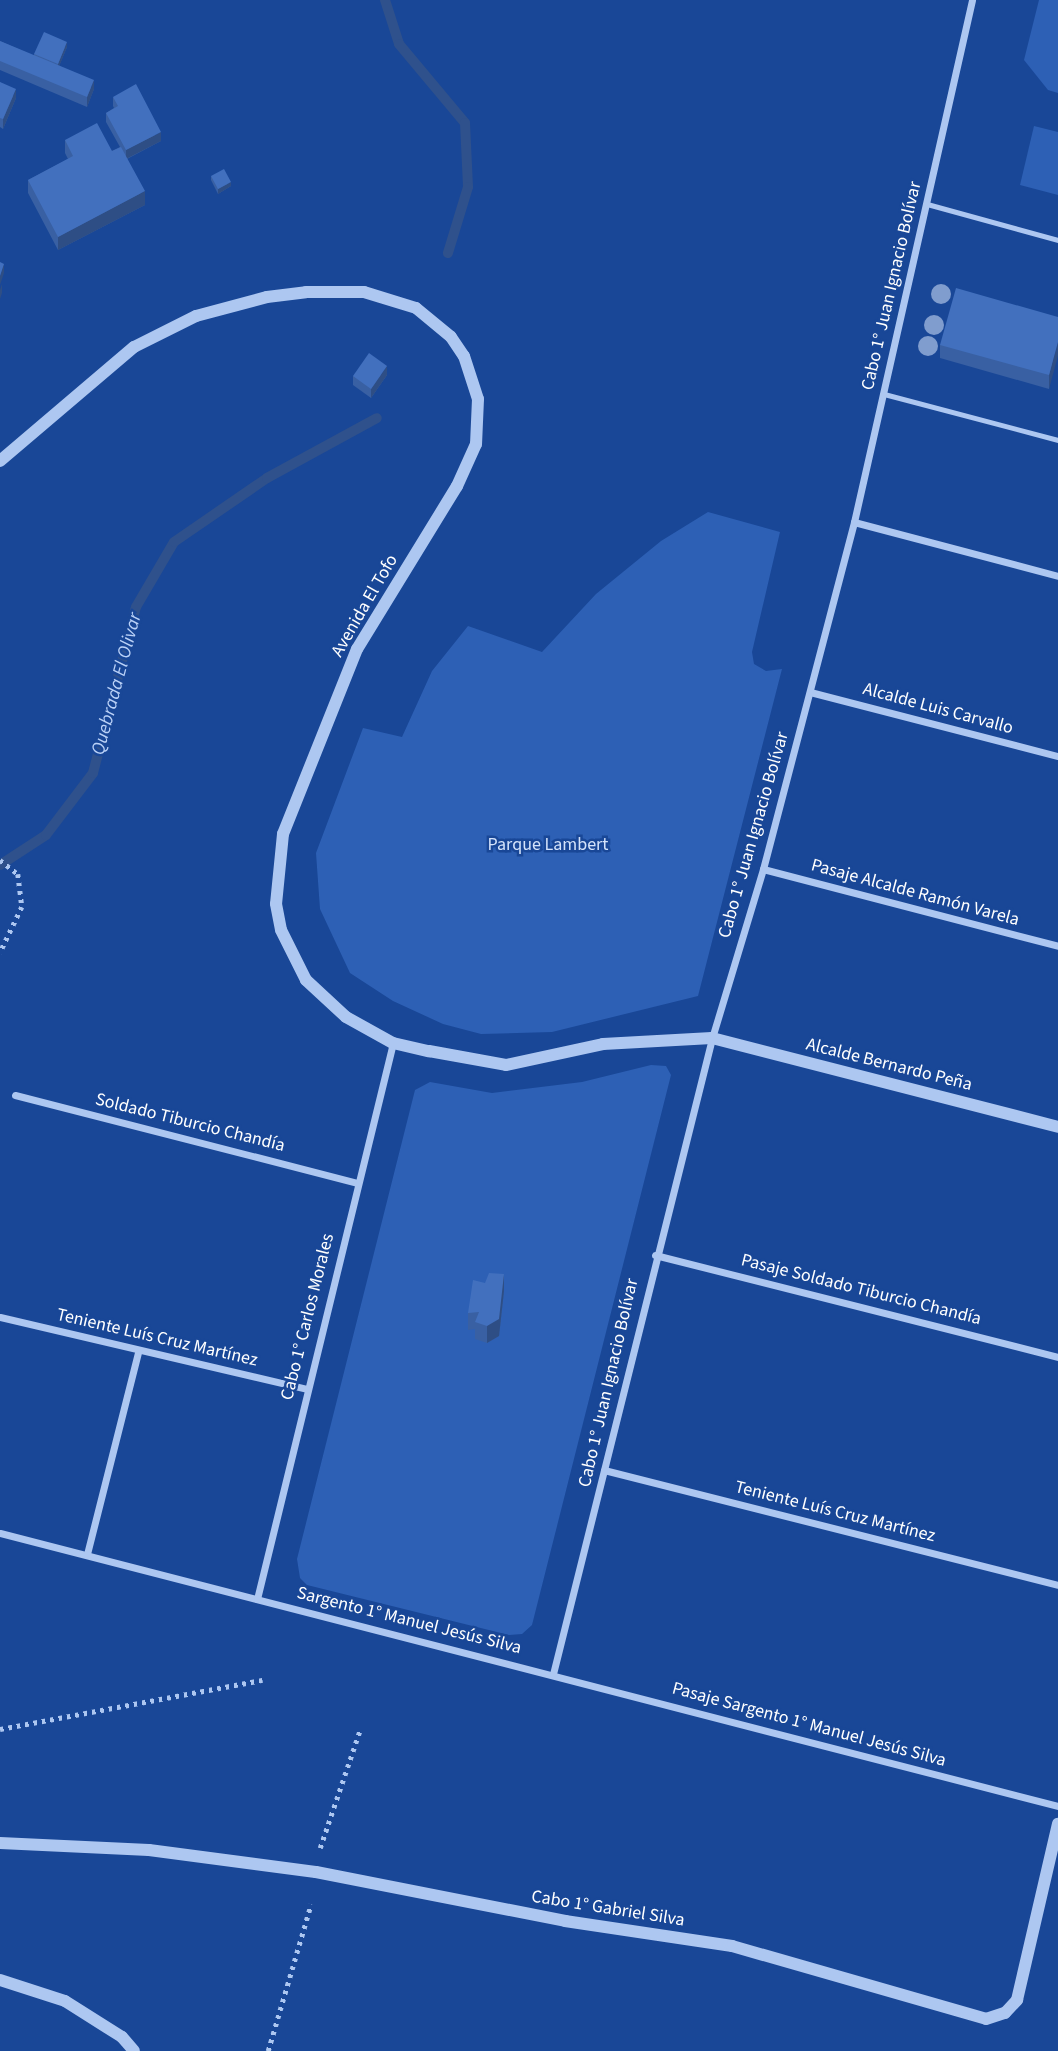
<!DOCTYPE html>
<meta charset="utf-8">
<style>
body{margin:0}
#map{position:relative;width:1058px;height:2051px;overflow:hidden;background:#194797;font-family:"Source Sans 3",sans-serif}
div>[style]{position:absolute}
.green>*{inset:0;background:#2d60b5}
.stream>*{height:10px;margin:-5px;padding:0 5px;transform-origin:5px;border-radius:5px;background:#2f518c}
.path>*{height:4.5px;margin-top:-2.25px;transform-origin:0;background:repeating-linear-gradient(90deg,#adc7f1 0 3.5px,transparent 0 8.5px)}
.service>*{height:5px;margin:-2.5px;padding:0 2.5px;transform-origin:2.5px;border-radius:2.5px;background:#adc7f1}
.minor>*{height:7px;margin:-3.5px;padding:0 3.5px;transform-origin:3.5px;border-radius:3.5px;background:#adc7f1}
.tertiary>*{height:12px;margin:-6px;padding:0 6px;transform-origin:6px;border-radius:6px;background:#adc7f1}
.trees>*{width:20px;height:20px;margin:-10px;border-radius:50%;background:#809dce}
.wall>*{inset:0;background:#3960a3}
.shaded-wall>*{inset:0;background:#2e4e85}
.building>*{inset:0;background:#4270be}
span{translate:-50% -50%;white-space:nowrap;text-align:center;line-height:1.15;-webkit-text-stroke:5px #194797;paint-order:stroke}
.street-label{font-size:18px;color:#fff}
.park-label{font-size:18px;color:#d4e3fb}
.water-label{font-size:19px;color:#bad1f7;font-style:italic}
</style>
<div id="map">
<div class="green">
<i style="clip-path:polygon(1039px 0,1058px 0,1058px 93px,1048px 90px,1024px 60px)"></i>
<i style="clip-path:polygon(1034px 126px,1058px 132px,1058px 195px,1020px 185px)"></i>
<i style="clip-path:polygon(708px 512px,780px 532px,752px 652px,754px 664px,766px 671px,782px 669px,698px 996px,552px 1032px,481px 1034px,443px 1024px,393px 1001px,350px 973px,320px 909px,316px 853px,363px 728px,402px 737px,432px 671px,468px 626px,542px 652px,596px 594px,661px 541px)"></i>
<i style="clip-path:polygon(651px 1065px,666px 1066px,671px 1075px,532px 1625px,522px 1634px,509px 1635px,307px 1585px,300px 1578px,297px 1559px,415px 1090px,430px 1082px,492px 1093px,582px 1082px)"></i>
</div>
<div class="stream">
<i style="left:385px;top:0;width:46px;rotate:72.3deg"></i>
<i style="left:399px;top:44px;width:103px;rotate:50.1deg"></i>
<i style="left:465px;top:123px;width:64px;rotate:87.3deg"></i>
<i style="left:468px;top:187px;width:69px;rotate:106.9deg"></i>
<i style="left:0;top:865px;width:55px;rotate:-33.1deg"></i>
<i style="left:46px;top:835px;width:78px;rotate:-52.8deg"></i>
<i style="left:93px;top:773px;width:171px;rotate:-75.5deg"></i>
<i style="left:136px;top:607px;width:75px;rotate:-59.7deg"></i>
<i style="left:174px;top:542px;width:113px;rotate:-34.5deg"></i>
<i style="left:267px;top:478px;width:125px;rotate:-28.6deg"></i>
</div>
<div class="path">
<i style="left:0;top:860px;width:23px;rotate:38deg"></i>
<i style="left:18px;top:874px;width:33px;rotate:83deg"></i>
<i style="left:22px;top:907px;width:51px;rotate:115.6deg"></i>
<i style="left:0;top:1729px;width:267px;rotate:-10.6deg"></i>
<i style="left:320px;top:1848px;width:125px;rotate:-71.3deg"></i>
<i style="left:268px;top:2051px;width:153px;rotate:-73.7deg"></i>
</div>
<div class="service">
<i style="left:927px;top:204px;width:136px;rotate:15.4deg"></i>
<i style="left:884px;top:394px;width:180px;rotate:14.8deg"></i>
</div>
<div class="minor">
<i style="left:854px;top:522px;width:211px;rotate:14.8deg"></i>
<i style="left:810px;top:692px;width:256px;rotate:14.5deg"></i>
<i style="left:763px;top:869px;width:305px;rotate:14.6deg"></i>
<i style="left:15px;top:1095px;width:353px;rotate:14.4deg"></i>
<i style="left:655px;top:1255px;width:416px;rotate:14.2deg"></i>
<i style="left:0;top:1317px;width:315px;rotate:13.2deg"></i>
<i style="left:604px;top:1470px;width:468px;rotate:14.2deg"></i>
<i style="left:0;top:1533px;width:1093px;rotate:14.47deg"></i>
<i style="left:87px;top:1554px;width:208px;rotate:-75.8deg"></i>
<i style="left:257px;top:1599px;width:572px;rotate:-76.26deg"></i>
<i style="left:553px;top:1674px;width:656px;rotate:-75.96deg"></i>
<i style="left:712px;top:1038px;width:177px;rotate:-73.2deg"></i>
<i style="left:763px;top:869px;width:359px;rotate:-75.3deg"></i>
<i style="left:854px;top:522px;width:535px;rotate:-77.26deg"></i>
</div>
<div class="tertiary">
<i style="left:0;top:461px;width:176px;rotate:-40.4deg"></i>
<i style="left:134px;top:347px;width:69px;rotate:-26.6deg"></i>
<i style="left:196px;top:316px;width:73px;rotate:-15deg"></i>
<i style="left:267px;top:297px;width:39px;rotate:-7deg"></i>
<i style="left:306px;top:292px;width:58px"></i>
<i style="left:364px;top:292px;width:54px;rotate:17.1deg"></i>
<i style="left:416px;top:308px;width:45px;rotate:39.6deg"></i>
<i style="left:451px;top:337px;width:23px;rotate:56deg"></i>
<i style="left:464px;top:356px;width:45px;rotate:72deg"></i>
<i style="left:478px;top:399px;width:45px;rotate:92.5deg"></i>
<i style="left:476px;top:444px;width:46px;rotate:114.3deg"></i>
<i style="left:457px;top:486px;width:191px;rotate:121.5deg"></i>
<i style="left:357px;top:649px;width:199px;rotate:111.8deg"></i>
<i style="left:283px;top:834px;width:70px;rotate:95.7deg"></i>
<i style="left:276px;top:904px;width:26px;rotate:79deg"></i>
<i style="left:281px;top:930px;width:56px;rotate:63.4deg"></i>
<i style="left:306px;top:980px;width:54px;rotate:42.8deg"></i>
<i style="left:346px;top:1017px;width:54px;rotate:29deg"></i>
<i style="left:393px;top:1043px;width:37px;rotate:13deg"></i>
<i style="left:429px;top:1051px;width:78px;rotate:10.3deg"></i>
<i style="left:506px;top:1065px;width:99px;rotate:-12.2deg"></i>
<i style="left:603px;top:1044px;width:109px;rotate:-3.2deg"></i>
<i style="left:712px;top:1038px;width:357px;rotate:14.4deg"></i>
<i style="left:0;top:1843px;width:149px;rotate:2.7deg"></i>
<i style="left:149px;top:1850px;width:168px;rotate:7.5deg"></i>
<i style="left:316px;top:1872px;width:254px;rotate:11.1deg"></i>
<i style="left:565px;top:1921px;width:169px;rotate:8.5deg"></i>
<i style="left:732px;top:1946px;width:264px;rotate:16deg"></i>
<i style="left:986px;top:2019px;width:20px;rotate:-18deg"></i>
<i style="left:1005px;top:2013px;width:18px;rotate:-47deg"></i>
<i style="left:1017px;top:2000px;width:181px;rotate:-76.9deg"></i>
<i style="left:0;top:1980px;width:68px;rotate:17.9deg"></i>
<i style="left:65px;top:2001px;width:67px;rotate:32.3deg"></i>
<i style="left:122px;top:2037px;width:18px;rotate:49deg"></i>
</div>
<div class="trees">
<i style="left:941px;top:294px"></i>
<i style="left:934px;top:325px"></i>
<i style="left:928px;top:346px"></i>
</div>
<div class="wall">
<i style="clip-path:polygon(0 41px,34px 56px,34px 54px,67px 47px,59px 66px,94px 89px,87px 107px,0 70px)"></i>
<i style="clip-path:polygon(0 82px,16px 98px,3px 129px,0 127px)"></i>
<i style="clip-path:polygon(113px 97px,161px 141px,127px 159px,145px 205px,58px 250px,28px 193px,28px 180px,68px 159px,65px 153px,65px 140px,112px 151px,120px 147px,106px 122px,106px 113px,114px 108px,113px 106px)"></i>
<i style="clip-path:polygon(211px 176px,231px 186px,218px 194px,211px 180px)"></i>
<i style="clip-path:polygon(1058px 317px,1049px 389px,940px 358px,940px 345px)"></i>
<i style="clip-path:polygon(387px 375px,371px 398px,353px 385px,353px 376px)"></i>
<i style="clip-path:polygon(504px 1291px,499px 1336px,487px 1343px,475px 1339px,475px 1329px,468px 1330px,468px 1313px)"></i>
</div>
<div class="shaded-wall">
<i style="clip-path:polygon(67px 42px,67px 47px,58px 69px,58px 64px)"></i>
<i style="clip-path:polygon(94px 80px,94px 89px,87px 107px,87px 97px)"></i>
<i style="clip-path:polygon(16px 89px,16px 98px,3px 129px,3px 119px)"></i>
<i style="clip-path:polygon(161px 132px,161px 141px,126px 159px,126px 150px)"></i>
<i style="clip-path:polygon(231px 182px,231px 186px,218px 194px,218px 189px)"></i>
<i style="clip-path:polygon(145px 191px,145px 205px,58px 250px,58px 237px)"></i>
<i style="clip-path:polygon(4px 264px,4px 273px,0 285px,0 276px)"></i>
<i style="clip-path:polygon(2px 284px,2px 293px,0 299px,0 290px)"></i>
<i style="clip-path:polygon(1058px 342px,1058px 356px,1049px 389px,1049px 375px)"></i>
<i style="clip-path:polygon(387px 366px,387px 375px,371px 398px,371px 389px)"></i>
<i style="clip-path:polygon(504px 1274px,504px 1291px,499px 1336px,487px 1343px,487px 1326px)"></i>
</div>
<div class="building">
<i style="clip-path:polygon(44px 32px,67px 42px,58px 64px,34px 54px)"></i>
<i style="clip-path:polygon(0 41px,94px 80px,87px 97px,0 61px)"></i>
<i style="clip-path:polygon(0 82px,16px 89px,3px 119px,0 118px)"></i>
<i style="clip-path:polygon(136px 84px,161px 132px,126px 150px,106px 113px,118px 106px,113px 97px)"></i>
<i style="clip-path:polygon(97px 123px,112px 151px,121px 147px,145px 191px,58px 237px,28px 180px,73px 156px,65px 140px)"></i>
<i style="clip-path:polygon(224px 169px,231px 182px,218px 189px,211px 176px)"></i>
<i style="clip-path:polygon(0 262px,4px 264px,0 276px)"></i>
<i style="clip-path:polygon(956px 288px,1058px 317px,1058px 342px,1049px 375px,940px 345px)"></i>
<i style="clip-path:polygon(369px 353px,387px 366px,371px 389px,353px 376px)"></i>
<i style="clip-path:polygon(489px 1273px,504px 1274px,499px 1319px,487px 1326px,475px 1322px,479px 1312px,468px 1313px,473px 1280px,485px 1283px)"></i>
</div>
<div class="street-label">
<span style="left:892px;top:286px;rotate:-77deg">Cabo 1° Juan Ignacio Bolívar</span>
<span style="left:365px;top:606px;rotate:-60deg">Avenida El Tofo</span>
<span style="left:938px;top:709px;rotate:15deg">Alcalde Luis Carvallo</span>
<span style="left:754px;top:835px;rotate:-74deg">Cabo 1° Juan Ignacio Bolívar</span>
<span style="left:915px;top:893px;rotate:15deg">Pasaje Alcalde Ramón Varela</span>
<span style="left:889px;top:1065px;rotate:14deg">Alcalde Bernardo Peña</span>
<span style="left:190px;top:1123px;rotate:14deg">Soldado Tiburcio Chandía</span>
<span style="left:861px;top:1290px;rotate:14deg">Pasaje Soldado Tiburcio Chandía</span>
<span style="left:308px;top:1317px;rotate:-76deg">Cabo 1° Carlos Morales</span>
<span style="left:157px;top:1338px;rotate:13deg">Teniente Luís Cruz Martínez</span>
<span style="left:609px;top:1383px;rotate:-77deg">Cabo 1° Juan Ignacio Bolívar</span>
<span style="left:835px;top:1512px;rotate:14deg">Teniente Luís Cruz Martínez</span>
<span style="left:409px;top:1621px;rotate:14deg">Sargento 1° Manuel Jesús Silva</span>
<span style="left:809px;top:1725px;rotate:15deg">Pasaje Sargento 1° Manuel Jesús Silva</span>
<span style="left:608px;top:1909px;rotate:9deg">Cabo 1° Gabriel Silva</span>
</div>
<div class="park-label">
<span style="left:548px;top:845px">Parque Lambert</span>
</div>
<div class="water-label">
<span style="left:117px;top:684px;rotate:-75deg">Quebrada El Olivar</span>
</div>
</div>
